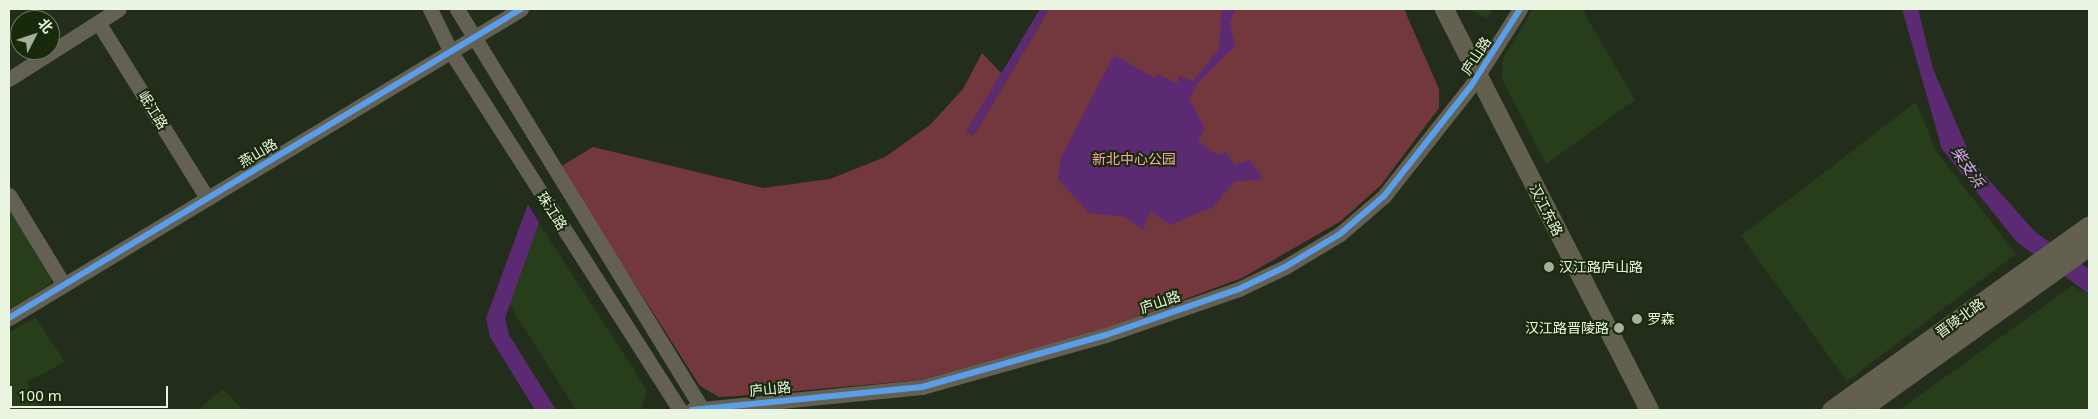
<!DOCTYPE html>
<meta charset="utf-8">
<style>
body{margin:0}
#map{position:relative;width:2098px;height:419px;overflow:hidden;background:#232d1c;font-family:"Noto Sans","Noto Sans SC",sans-serif}
div>[style]{position:absolute}
.built>*{inset:0;background:#283d19}
.green>*{inset:0;background:#73383e}
.water>*{inset:0;background:#5b2a72}
.minor>*{height:15px;margin:-7.5px;padding:0 7.5px;transform-origin:7.5px;border-radius:7.5px;background:#646053}
.major>*{height:19px;margin:-9.5px;padding:0 9.5px;transform-origin:9.5px;border-radius:9.5px;background:#64604f}
.cycleway>*{height:6px;margin:-3px;padding:0 3px;transform-origin:3px;border-radius:3px;background:#5a9eea}
.dots>*{width:14px;height:14px;translate:-50% -50%;box-sizing:border-box;border:2px solid #182a0a;border-radius:50%}
span{translate:-50% -50%;white-space:nowrap;text-align:center;line-height:1.15;-webkit-text-stroke:4px #182a0a;paint-order:stroke}
.street-label{font-size:14px;color:#e9f5e1}
.park-label{font-size:14px;color:#fba7ae}
.poi-label{font-size:14px;color:#e9f5e1}
.left{translate:0 -50%;text-align:left}
.right{translate:-100% -50%;text-align:right}
.water-label{font-size:15px;color:#e1a7ff;font-style:italic}
.frame{position:absolute;inset:0;border:10px solid #e9f5e1;pointer-events:none}
.north{position:absolute;left:10px;top:10px;width:50px;height:50px;box-sizing:border-box;background:#182a0a;border:1px solid #6c7b60;border-radius:50%;rotate:49deg;font-size:14px;font-weight:700;line-height:20px;text-align:center;color:#e9f5e1}
.north::after{content:'';display:block;margin:auto;width:18px;height:22px;background:#a4af9c;clip-path:polygon(50% 0,100% 100%,50% 72%,0 100%)}
.scale{position:absolute;left:10px;top:386px;width:158px;height:22px;box-sizing:border-box;border:2px solid #e9f5e1;border-top:0;padding-left:6px;font-size:15px;line-height:18px;white-space:nowrap;color:#e9f5e1;-webkit-text-stroke:4px #182a0a;paint-order:stroke}
</style>
<div id="map">
<div class="built">
<i style="clip-path:polygon(1468px 9px,1493px 9px,1487px 19px)"></i>
<i style="clip-path:polygon(1533px 9px,1582px 9px,1635px 100px,1546px 164px,1502px 79px,1503px 58px)"></i>
<i style="clip-path:polygon(1916px 102px,1936px 151px,2016px 254px,1847px 381px,1741px 236px)"></i>
<i style="clip-path:polygon(9px 200px,53px 271px,50px 284px,9px 309px)"></i>
<i style="clip-path:polygon(539px 223px,647px 390px,641px 410px,576px 410px,509px 304px)"></i>
<i style="clip-path:polygon(2072px 286px,2089px 294px,2089px 410px,1899px 410px)"></i>
<i style="clip-path:polygon(35px 317px,65px 362px,27px 382px,39px 405px,30px 410px,9px 410px,9px 333px)"></i>
<i style="clip-path:polygon(223px 389px,243px 410px,198px 410px)"></i>
</div>
<div class="green">
<i style="clip-path:polygon(1049px 9px,1404px 9px,1439px 89px,1439px 108px,1381px 185px,1341px 221px,1242px 278px,1110px 327px,920px 380px,738px 396px,719px 397px,700px 386px,560px 167px,593px 147px,763px 188px,830px 179px,885px 157px,930px 125px,963px 89px,982px 53px,1002px 74px,967px 132px,973px 136px)"></i>
</div>
<div class="water">
<i style="clip-path:polygon(1040px 9px,1049px 9px,973px 136px,966px 132px)"></i>
<i style="clip-path:polygon(1222px 9px,1235px 9px,1230px 24px,1235px 46px,1197px 84px,1189px 99px,1205px 128px,1198px 141px,1218px 155px,1226px 152px,1235px 165px,1249px 160px,1261px 175px,1260px 180px,1235px 181px,1213px 207px,1170px 225px,1150px 211px,1143px 230px,1125px 217px,1089px 213px,1058px 179px,1061px 157px,1114px 55px,1155px 78px,1157px 74px,1177px 83px,1179px 76px,1193px 81px,1219px 49px)"></i>
<i style="clip-path:polygon(1902px 9px,1918px 9px,1933px 69px,1973px 162px,2035px 232px,2089px 269px,2089px 294px,2017px 242px,1942px 149px)"></i>
<i style="clip-path:polygon(528px 204px,539px 223px,505px 318px,509px 335px,556px 410px,535px 410px,490px 337px,486px 318px)"></i>
</div>
<div class="minor">
<i style="left:430px;top:9px;width:48px;rotate:64deg"></i>
<i style="left:451px;top:52px;width:425px;rotate:57.4deg"></i>
<i style="left:457px;top:9px;width:470px;rotate:58.5deg"></i>
<i style="left:98px;top:22px;width:207px;rotate:58.2deg"></i>
<i style="left:9px;top:79px;width:130px;rotate:-32.5deg"></i>
<i style="left:9px;top:195px;width:105px;rotate:58.6deg"></i>
<i style="left:9px;top:318px;width:598px;rotate:-31.11deg"></i>
<i style="left:692px;top:410px;width:231px;rotate:-5.7deg"></i>
<i style="left:922px;top:387px;width:191px;rotate:-15.8deg"></i>
<i style="left:1106px;top:335px;width:141px;rotate:-19.1deg"></i>
<i style="left:1239px;top:289px;width:51px;rotate:-25.6deg"></i>
<i style="left:1285px;top:267px;width:64px;rotate:-31deg"></i>
<i style="left:1340px;top:234px;width:58px;rotate:-40.8deg"></i>
<i style="left:1384px;top:196px;width:140px;rotate:-51.7deg"></i>
<i style="left:1471px;top:86px;width:91px;rotate:-57.5deg"></i>
</div>
<div class="major">
<i style="left:1444px;top:9px;width:450px;rotate:62.9deg"></i>
<i style="left:1831px;top:410px;width:317px;rotate:-35.6deg"></i>
<i style="left:1860px;top:410px;width:282px;rotate:-35.6deg"></i>
</div>
<div class="cycleway">
<i style="left:9px;top:318px;width:598px;rotate:-31.11deg"></i>
<i style="left:692px;top:410px;width:231px;rotate:-5.7deg"></i>
<i style="left:922px;top:387px;width:191px;rotate:-15.8deg"></i>
<i style="left:1106px;top:335px;width:141px;rotate:-19.1deg"></i>
<i style="left:1239px;top:289px;width:51px;rotate:-25.6deg"></i>
<i style="left:1285px;top:267px;width:64px;rotate:-31deg"></i>
<i style="left:1340px;top:234px;width:58px;rotate:-40.8deg"></i>
<i style="left:1384px;top:196px;width:140px;rotate:-51.7deg"></i>
<i style="left:1471px;top:86px;width:91px;rotate:-57.5deg"></i>
</div>
<div class="dots">
<i style="left:1549px;top:267px;background:#a4af9c"></i>
<i style="left:1637px;top:319px;background:#a4af9c"></i>
<i style="left:1619px;top:328px;background:#a4af9c"></i>
</div>
<div class="street-label">
<span style="left:1476px;top:56px;rotate:-57deg">庐山路</span>
<span style="left:153px;top:110px;rotate:58deg">岷江路</span>
<span style="left:258px;top:153px;rotate:-31deg">燕山路</span>
<span style="left:1546px;top:210px;rotate:63deg">汉江东路</span>
<span style="left:552px;top:211px;rotate:57deg">珠江路</span>
<span style="left:1160px;top:302px;rotate:-19deg">庐山路</span>
<span style="left:1960px;top:318px;rotate:-36deg">晋陵北路</span>
<span style="left:770px;top:389px;rotate:-6deg">庐山路</span>
</div>
<div class="park-label">
<span style="left:1134px;top:159px">新北中心公园</span>
</div>
<div class="poi-label">
<span class="left" style="left:1559px;top:267px">汉江路庐山路</span>
<span class="left" style="left:1647px;top:319px">罗森</span>
<span class="right" style="left:1609px;top:328px">汉江路晋陵路</span>
</div>
<div class="water-label">
<span style="left:1968px;top:167px;rotate:56deg">柴支浜</span>
</div>
<div class="frame"></div>
<div class="north">北</div>
<div class="scale">100 m</div>
</div>
